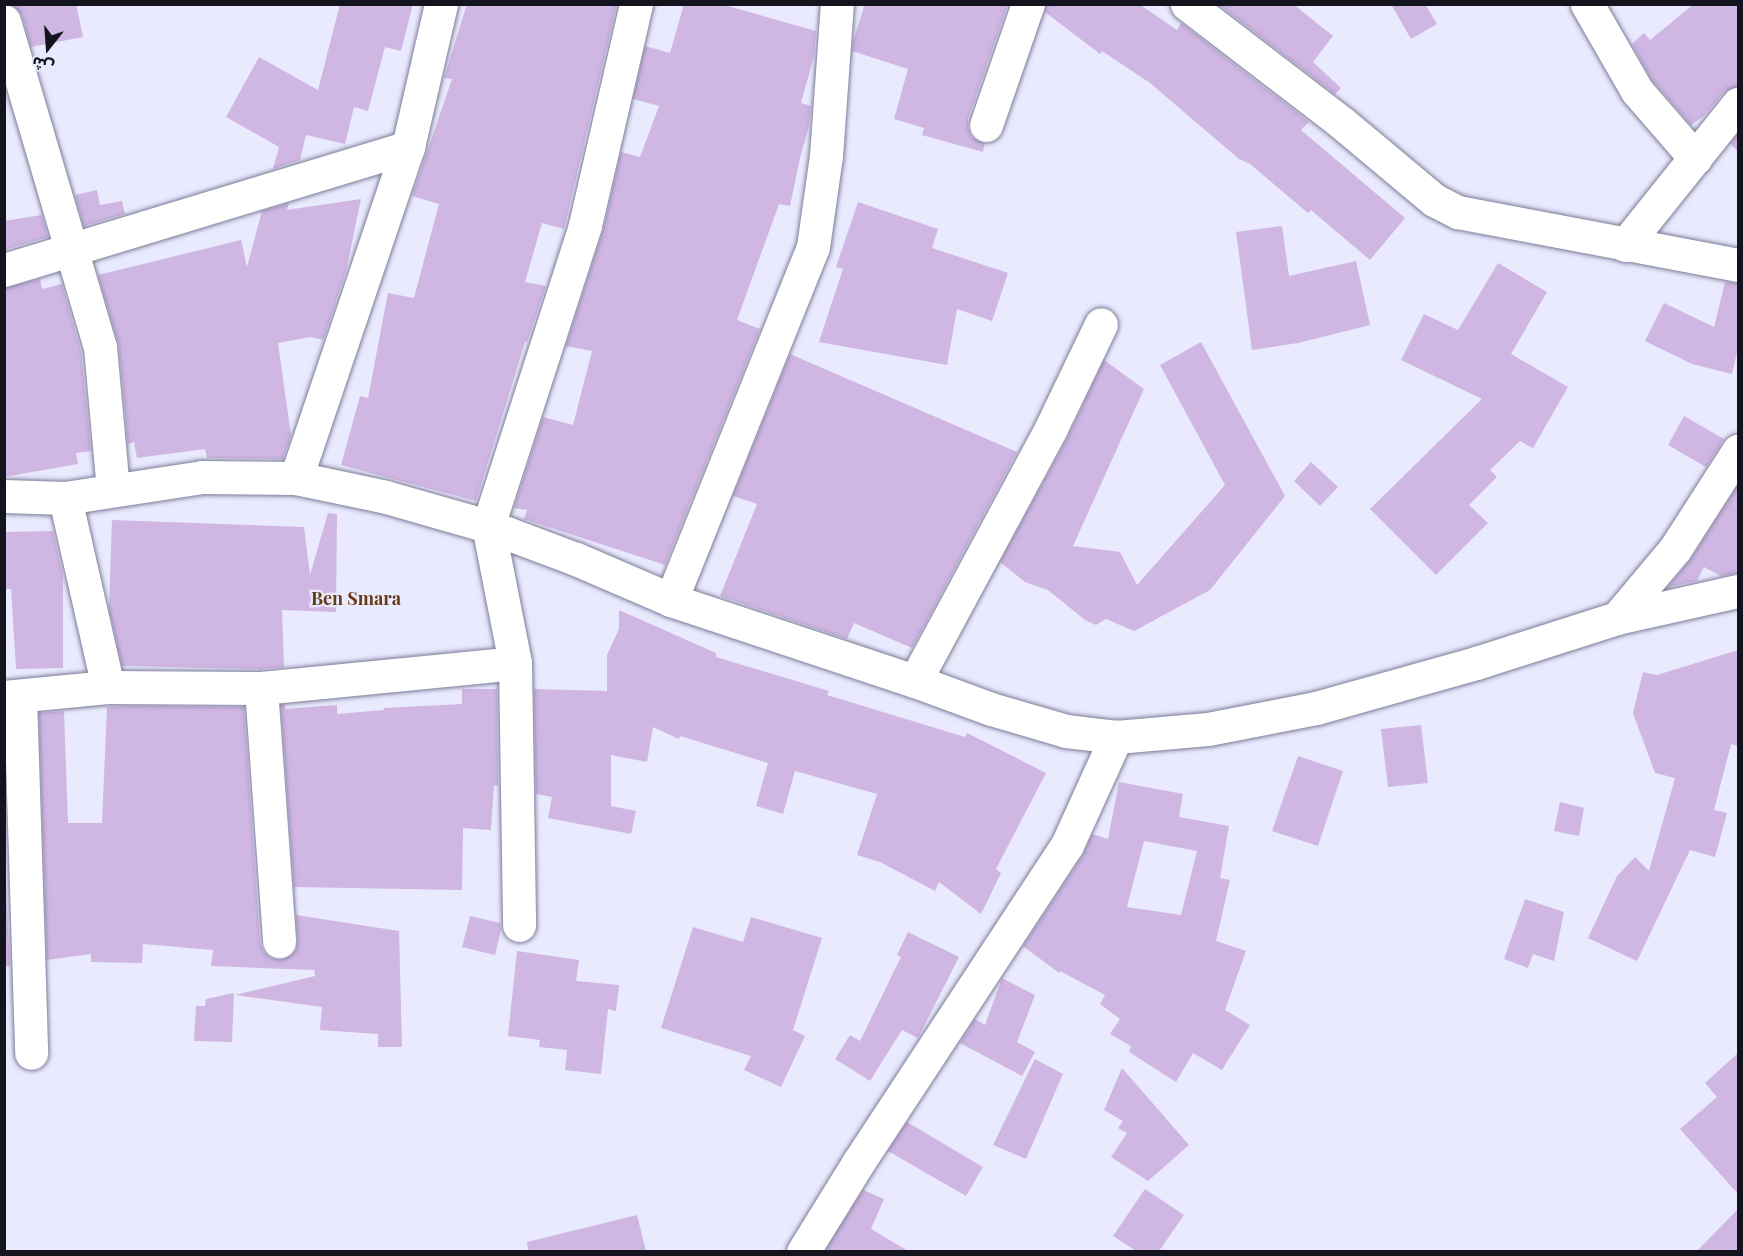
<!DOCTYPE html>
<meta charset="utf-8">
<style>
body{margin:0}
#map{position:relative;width:1743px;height:1256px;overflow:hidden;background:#e9eafd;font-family:"Playfair Display","Noto Sans Arabic",serif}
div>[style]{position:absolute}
.building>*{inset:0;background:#d0b6e3}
.roads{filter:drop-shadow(0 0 2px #7c7c99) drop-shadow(0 0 2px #7c7c99)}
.minor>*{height:33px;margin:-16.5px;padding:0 16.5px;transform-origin:16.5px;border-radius:16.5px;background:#fff}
.major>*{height:33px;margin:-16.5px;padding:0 16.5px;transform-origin:16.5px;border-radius:16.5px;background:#fff}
span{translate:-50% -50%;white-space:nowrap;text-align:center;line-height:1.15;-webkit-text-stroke:4.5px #e9eafd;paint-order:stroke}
.neighbourhood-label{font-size:18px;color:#663b13;font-weight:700}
.frame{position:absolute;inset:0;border:6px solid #14141f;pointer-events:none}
.north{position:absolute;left:18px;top:18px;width:60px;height:60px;-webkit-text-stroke:4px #e9eafd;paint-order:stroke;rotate:197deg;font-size:16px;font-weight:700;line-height:24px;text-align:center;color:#14141f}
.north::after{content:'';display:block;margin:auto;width:21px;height:27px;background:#14141f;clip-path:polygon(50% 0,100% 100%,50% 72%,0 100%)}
</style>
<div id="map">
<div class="building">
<i style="clip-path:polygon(12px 4px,76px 4px,83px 37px,31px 47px,22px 15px)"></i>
<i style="clip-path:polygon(340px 4px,413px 4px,401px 51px,385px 47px,368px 111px,354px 107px,345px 144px,306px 135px,300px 160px,273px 169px,279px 147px,226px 117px,259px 57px,318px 90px)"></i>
<i style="clip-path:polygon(467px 4px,617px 4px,564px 229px,542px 223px,525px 282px,546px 286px,527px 342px,525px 342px,476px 501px,341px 465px,360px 396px,368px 398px,388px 293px,414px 298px,439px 204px,412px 196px,452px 79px,444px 78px)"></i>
<i style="clip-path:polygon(684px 4px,721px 4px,816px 31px,814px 56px,801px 103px,811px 106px,809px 126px,800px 158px,790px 206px,779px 204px,737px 320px,760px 329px,665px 565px,524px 519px,527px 510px,514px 508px,543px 417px,573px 425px,592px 351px,566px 346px,603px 231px,621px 152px,640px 157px,659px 106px,633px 99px,645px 46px,670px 53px)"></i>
<i style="clip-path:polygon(865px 4px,1008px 4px,968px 119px,968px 128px,971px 137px,985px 143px,983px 152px,922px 135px,924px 128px,894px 119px,908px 69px,852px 51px,853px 41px)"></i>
<i style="clip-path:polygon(1046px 4px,1139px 4px,1177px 30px,1181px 23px,1309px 122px,1301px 130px,1405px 218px,1370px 260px,1311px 210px,1308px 213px,1250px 164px,1239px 159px,1150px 83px,1102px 51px,1100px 54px,1045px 12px)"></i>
<i style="clip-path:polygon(1218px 4px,1293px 4px,1333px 36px,1313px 62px,1341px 88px,1335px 94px)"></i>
<i style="clip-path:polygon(1391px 4px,1425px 4px,1437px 24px,1411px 39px)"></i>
<i style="clip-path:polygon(1694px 4px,1738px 4px,1738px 86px,1724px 92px,1704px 116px,1691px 125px,1652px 80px,1632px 44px,1644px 33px,1650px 40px)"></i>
<i style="clip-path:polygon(1738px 133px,1738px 152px,1730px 143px)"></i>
<i style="clip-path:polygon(97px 190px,100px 205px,122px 201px,125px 214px,84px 226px,75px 195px)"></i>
<i style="clip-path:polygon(361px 199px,346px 271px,323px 340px,310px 337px,278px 343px,291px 435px,283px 459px,207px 458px,205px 449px,137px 458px,134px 442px,128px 444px,119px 345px,98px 275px,241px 240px,247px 267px,262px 211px,289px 203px,287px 210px)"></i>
<i style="clip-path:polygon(858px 202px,938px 229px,932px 248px,1008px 273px,992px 321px,957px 309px,947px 365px,819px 342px,843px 269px,836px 267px)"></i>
<i style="clip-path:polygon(42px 215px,48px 237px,4px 250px,4px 221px)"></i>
<i style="clip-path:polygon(1282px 226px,1289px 276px,1356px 261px,1370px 325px,1298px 343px,1252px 350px,1236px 232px)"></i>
<i style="clip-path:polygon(1498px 263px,1547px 292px,1511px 354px,1568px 387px,1533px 448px,1520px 441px,1490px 470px,1497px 477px,1469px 505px,1488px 523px,1436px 575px,1370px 509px,1482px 399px,1401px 360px,1424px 314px,1458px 330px)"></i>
<i style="clip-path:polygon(40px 279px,42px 289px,62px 284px,81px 351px,91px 451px,76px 453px,78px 464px,4px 477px,4px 288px)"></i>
<i style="clip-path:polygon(1725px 282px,1738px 283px,1738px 348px,1732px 374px,1692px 364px,1645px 341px,1664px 303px,1714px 327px)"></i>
<i style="clip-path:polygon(1201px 342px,1285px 496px,1210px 590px,1134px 631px,1106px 619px,1096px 625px,1085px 620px,1048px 590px,1025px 582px,1000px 562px,1068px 437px,1104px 360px,1144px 389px,1073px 546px,1120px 552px,1137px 585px,1225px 485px,1160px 365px)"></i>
<i style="clip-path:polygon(790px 354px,1017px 452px,912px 648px,854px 623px,847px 639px,720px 596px,757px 504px,733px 496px)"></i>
<i style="clip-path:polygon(1684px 416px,1724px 439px,1706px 467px,1668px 445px)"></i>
<i style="clip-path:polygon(1311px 462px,1338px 487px,1320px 506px,1294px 481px)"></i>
<i style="clip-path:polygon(1738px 485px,1738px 573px,1721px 576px,1704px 567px,1697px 581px,1668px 587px,1691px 559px)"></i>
<i style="clip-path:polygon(328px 513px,337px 514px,336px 612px,282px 610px,284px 667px,260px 669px,122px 666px,109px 608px,112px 520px,304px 527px,310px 575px)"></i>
<i style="clip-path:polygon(53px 531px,63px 575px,63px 668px,16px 669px,11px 589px,4px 589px,4px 532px)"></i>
<i style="clip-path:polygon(619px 610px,716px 653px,716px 657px,829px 691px,827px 695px,965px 737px,967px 733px,1046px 773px,996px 869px,1001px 873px,981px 914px,939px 882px,935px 891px,880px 862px,857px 855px,877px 794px,795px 771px,783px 814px,756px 806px,768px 763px,680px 736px,679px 739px,653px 727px,647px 762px,611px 755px,611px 806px,636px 811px,631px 834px,548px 818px,552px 797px,536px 794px,534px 689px,607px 691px,607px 655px,619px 629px)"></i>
<i style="clip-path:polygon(1738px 650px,1738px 746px,1731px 744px,1714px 810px,1727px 813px,1715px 857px,1690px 850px,1637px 961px,1588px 938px,1617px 876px,1635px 857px,1649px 871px,1675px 778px,1655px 773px,1633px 713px,1643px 672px,1657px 675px)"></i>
<i style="clip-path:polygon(462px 689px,497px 689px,498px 786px,494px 785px,491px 830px,463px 828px,462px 890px,294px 887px,281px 705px,285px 704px,285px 709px,337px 705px,337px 714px,384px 710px,384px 708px,462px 704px)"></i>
<i style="clip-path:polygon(126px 706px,244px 707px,260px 942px,263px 951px,270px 958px,280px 960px,290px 956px,296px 950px,298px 940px,296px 915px,399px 931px,402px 1047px,378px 1047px,378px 1034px,320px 1030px,322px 1007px,235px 995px,315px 976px,314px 970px,211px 966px,213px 950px,143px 944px,142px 963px,91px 962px,91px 954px,47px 960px,39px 713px,64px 711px,68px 823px,102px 823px,107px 707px)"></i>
<i style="clip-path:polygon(1421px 725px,1428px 783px,1388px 787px,1381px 729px)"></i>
<i style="clip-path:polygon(1298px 756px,1343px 771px,1318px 846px,1272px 831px)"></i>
<i style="clip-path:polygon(evenodd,1119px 782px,1183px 794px,1179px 817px,1229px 826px,1220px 878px,1230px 880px,1216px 941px,1246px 951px,1225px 1010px,1250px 1025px,1222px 1070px,1193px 1053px,1176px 1082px,1129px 1052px,1131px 1046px,1110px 1034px,1120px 1019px,1100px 1004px,1105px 995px,1060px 971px,1059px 973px,1023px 946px,1083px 855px,1092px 834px,1108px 839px,1119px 782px,1144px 841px,1197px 851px,1181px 915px,1127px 907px,1144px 841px)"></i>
<i style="clip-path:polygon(1560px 802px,1584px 808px,1579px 836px,1554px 831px)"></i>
<i style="clip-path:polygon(4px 846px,10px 966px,4px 966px)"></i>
<i style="clip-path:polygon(1525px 899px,1564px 912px,1554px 961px,1533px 954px,1528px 968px,1504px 959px)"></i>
<i style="clip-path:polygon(470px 916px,500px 923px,501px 930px,495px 955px,462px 947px)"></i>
<i style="clip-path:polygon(751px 917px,822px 938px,793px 1030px,805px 1036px,781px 1087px,744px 1070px,751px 1056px,661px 1028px,693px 927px,743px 942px)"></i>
<i style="clip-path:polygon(908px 932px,959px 957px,918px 1038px,902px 1030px,870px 1081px,835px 1059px,850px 1035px,860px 1041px,901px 957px,897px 955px)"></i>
<i style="clip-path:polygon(517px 951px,579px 960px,576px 981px,619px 985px,616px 1011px,608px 1009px,601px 1074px,565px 1070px,567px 1050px,539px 1047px,540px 1040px,508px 1036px)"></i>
<i style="clip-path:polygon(1002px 978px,1035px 995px,1017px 1042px,1035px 1052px,1022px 1076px,960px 1043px,975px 1019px,985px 1025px)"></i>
<i style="clip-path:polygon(234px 993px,232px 1042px,194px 1041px,196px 1006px,205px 1006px,206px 999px)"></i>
<i style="clip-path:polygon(1738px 1053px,1738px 1194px,1680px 1129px,1717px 1097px,1705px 1083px)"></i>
<i style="clip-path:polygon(1035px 1059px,1063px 1074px,1026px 1159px,993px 1145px)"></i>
<i style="clip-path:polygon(1122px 1068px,1189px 1145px,1148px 1181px,1111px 1157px,1127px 1133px,1118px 1128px,1123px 1121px,1104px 1110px)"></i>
<i style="clip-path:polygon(907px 1122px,983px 1167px,966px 1196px,888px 1151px)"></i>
<i style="clip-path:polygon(1145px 1189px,1184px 1215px,1159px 1251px,1136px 1251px,1113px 1236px)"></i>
<i style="clip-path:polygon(863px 1190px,884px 1199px,871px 1229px,908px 1251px,825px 1251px)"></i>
<i style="clip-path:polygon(1738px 1209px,1738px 1251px,1697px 1251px)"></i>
<i style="clip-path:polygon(637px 1215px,646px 1251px,528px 1251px,527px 1242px)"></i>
</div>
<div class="roads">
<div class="minor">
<i style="left:1187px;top:4px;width:195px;rotate:37.5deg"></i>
<i style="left:1342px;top:123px;width:120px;rotate:39.9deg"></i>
<i style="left:1434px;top:200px;width:27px;rotate:27deg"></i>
<i style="left:1458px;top:212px;width:285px;rotate:10.7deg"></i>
<i style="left:1587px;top:4px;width:100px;rotate:60.1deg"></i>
<i style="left:1637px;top:91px;width:89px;rotate:49.1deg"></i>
<i style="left:4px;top:21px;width:340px;rotate:73.6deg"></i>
<i style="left:100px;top:347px;width:143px;rotate:84.8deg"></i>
<i style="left:986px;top:125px;width:128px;rotate:-70.9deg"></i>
<i style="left:1625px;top:245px;width:181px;rotate:-51.3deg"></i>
<i style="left:4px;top:270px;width:422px;rotate:-16.9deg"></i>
<i style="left:296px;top:478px;width:349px;rotate:-71.3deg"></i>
<i style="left:408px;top:147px;width:147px;rotate:-77deg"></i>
<i style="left:65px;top:498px;width:194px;rotate:77.2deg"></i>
<i style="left:671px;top:600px;width:380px;rotate:-68.1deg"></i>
<i style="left:813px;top:247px;width:92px;rotate:-81.9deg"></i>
<i style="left:826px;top:156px;width:152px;rotate:-85.9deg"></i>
<i style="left:1617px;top:618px;width:90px;rotate:-50deg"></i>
<i style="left:1675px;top:549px;width:117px;rotate:-57.3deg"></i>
<i style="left:515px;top:663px;width:262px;rotate:89.1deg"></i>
<i style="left:915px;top:681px;width:287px;rotate:-61.7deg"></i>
<i style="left:1051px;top:428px;width:115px;rotate:-64.3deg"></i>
<i style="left:261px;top:688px;width:254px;rotate:85.9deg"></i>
<i style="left:20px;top:696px;width:357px;rotate:88.2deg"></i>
<i style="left:4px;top:697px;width:104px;rotate:-5.5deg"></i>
<i style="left:108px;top:687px;width:153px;rotate:0.4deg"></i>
<i style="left:261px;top:688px;width:255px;rotate:-5.6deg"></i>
<i style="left:515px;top:663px;width:140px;rotate:-101.1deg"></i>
<i style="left:488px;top:526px;width:316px;rotate:-72.1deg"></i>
<i style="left:585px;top:225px;width:227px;rotate:-77deg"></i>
<i style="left:803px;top:1252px;width:105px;rotate:-58.3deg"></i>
<i style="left:858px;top:1163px;width:381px;rotate:-56.7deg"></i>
<i style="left:1067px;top:845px;width:119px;rotate:-65.6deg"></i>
</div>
<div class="major">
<i style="left:4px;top:496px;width:61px;rotate:1.9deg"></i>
<i style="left:65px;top:498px;width:139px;rotate:-8.7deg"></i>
<i style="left:202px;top:477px;width:94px;rotate:0.6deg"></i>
<i style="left:296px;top:478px;width:92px;rotate:11.9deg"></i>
<i style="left:386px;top:497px;width:106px;rotate:15.9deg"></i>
<i style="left:488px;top:526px;width:94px;rotate:20.6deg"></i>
<i style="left:576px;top:559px;width:103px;rotate:23.3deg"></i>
<i style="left:671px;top:600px;width:257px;rotate:18.4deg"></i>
<i style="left:915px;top:681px;width:81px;rotate:20.2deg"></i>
<i style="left:991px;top:709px;width:78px;rotate:16.3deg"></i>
<i style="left:1066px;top:731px;width:50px;rotate:6.8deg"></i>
<i style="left:1116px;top:737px;width:92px;rotate:-5deg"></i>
<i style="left:1208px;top:729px;width:110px;rotate:-11deg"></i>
<i style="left:1316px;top:708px;width:166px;rotate:-15.7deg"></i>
<i style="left:1476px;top:663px;width:148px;rotate:-17.7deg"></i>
<i style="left:1617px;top:618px;width:124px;rotate:-12.6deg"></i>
</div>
</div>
<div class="neighbourhood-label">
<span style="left:356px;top:598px">Ben Smara</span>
</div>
<div class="frame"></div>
<div class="north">ش</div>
</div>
